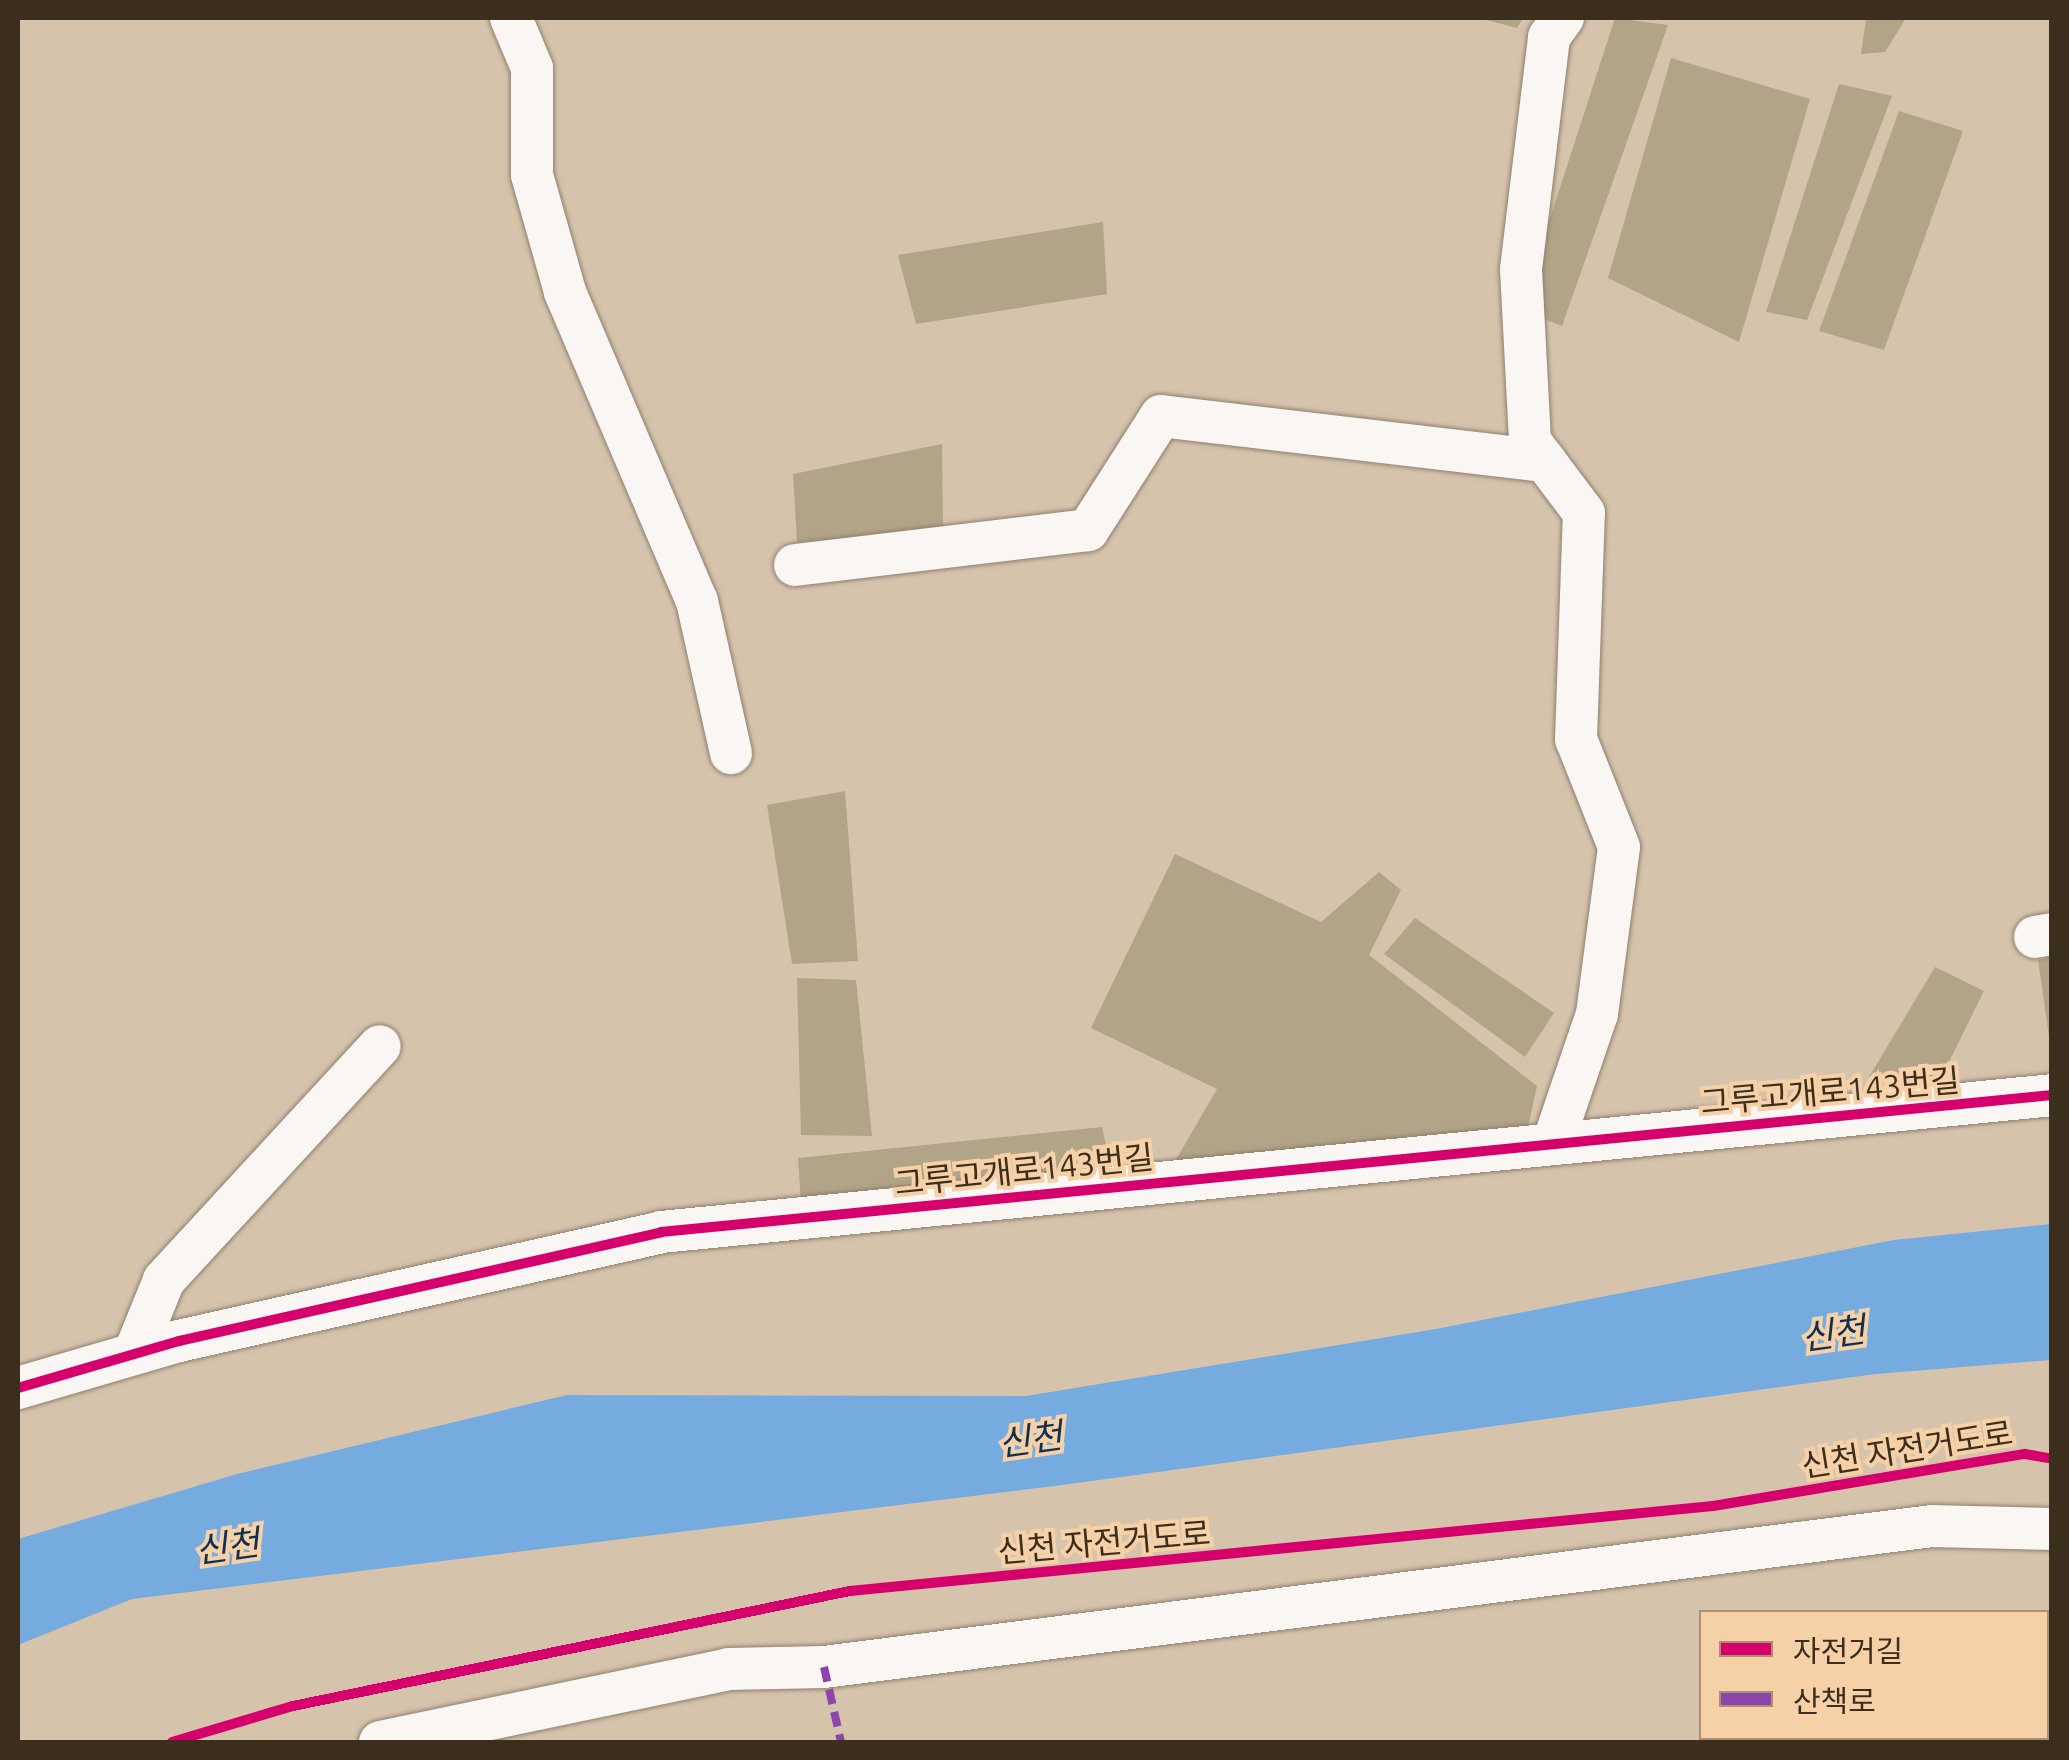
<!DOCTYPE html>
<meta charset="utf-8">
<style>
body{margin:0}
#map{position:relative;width:2069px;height:1760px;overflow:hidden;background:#d6c3ac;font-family:Ubuntu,"Noto Sans KR",sans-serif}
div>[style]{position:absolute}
.water>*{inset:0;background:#76abe0}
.building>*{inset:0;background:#b2a487}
.roads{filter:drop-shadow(0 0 2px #8e806e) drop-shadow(0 0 2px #8e806e)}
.minor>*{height:42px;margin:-21px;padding:0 21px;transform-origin:21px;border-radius:21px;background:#f9f6f3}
.quiet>*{height:8px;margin-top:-4px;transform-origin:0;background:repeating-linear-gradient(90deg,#8e44ad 0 15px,transparent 0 23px)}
.cycleway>*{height:10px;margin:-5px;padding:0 5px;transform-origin:5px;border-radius:5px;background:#d6006c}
span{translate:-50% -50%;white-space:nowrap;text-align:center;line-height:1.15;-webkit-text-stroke:8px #f6d1a7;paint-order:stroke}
.street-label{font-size:32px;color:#3c2e1d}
.water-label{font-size:35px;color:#0e3052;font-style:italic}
.frame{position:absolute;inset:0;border:20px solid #3c2e1d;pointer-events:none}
.legend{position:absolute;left:1699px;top:1610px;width:350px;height:130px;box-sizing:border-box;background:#f6d1a7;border:2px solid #ac9070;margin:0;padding:12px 18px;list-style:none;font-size:30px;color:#3c2e1d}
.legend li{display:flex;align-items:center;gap:20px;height:50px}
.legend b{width:50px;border:2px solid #ac9070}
</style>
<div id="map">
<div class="water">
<i style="clip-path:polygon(2051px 1224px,2051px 1360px,1876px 1374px,1055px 1486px,132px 1599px,18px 1645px,18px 1539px,237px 1474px,567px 1395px,1026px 1396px,1436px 1329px,1894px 1240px)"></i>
</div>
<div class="building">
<i style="clip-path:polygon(1479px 18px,1523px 18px,1517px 28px)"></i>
<i style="clip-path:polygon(1615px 18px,1668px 25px,1562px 326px,1539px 317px,1542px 243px)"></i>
<i style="clip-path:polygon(1866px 18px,1906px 18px,1885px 52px,1861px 54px)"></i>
<i style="clip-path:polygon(1671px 58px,1810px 99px,1739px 342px,1608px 278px)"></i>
<i style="clip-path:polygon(1839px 84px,1892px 96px,1807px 320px,1766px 312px)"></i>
<i style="clip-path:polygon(1899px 111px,1963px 131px,1884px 350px,1819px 331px)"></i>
<i style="clip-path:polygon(1103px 222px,1107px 294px,916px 324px,898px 255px)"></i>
<i style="clip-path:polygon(942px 444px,943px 531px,797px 542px,793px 474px)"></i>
<i style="clip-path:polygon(845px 791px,858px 961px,792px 964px,767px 805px)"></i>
<i style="clip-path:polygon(1175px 854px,1321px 922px,1379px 872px,1401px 890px,1369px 955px,1537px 1086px,1527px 1132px,1167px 1175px,1217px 1089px,1091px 1028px)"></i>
<i style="clip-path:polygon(1415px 918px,1554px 1013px,1525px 1057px,1384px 954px)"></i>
<i style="clip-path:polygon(2052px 957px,2052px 1035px,2049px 1036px,2038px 960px)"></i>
<i style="clip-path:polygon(1935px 967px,1984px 991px,1934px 1092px,1869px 1077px)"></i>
<i style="clip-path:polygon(797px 978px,856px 980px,872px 1136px,801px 1135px)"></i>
<i style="clip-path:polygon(1102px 1127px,1113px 1175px,801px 1204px,798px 1158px)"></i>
</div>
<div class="roads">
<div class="minor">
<i style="left:511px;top:18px;width:54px;rotate:67.2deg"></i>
<i style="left:532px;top:68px;width:107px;rotate:90deg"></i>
<i style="left:532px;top:175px;width:122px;rotate:74.2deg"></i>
<i style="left:565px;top:292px;width:336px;rotate:66.9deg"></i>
<i style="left:697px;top:601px;width:156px;rotate:77.4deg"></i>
<i style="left:795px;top:565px;width:295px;rotate:-6.8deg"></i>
<i style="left:1088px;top:530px;width:135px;rotate:-57.4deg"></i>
<i style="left:1161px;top:416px;width:387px;rotate:6.7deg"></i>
<i style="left:2035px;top:937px;width:17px;rotate:-10deg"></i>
<i style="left:1553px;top:1143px;width:136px;rotate:-71.2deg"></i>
<i style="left:1597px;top:1014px;width:168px;rotate:-82.5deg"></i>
<i style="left:1619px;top:847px;width:116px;rotate:-111.7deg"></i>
<i style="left:1576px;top:739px;width:226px;rotate:-88deg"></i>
<i style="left:1584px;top:513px;width:90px;rotate:-126.9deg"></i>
<i style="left:1530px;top:441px;width:172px;rotate:-93deg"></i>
<i style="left:1521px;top:269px;width:234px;rotate:-83.1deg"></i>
<i style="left:1549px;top:37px;width:24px;rotate:-54deg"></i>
<i style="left:134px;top:1354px;width:80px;rotate:-67.9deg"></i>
<i style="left:164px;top:1280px;width:318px;rotate:-47.3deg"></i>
<i style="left:18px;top:1388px;width:168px;rotate:-16.3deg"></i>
<i style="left:179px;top:1341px;width:494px;rotate:-12.7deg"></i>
<i style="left:661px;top:1232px;width:1398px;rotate:-5.62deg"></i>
<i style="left:380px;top:1742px;width:356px;rotate:-11.8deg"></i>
<i style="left:728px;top:1669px;width:96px;rotate:-1.2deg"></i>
<i style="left:824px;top:1667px;width:1117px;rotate:-7.25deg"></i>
<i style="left:1932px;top:1526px;width:120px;rotate:1.4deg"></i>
</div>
</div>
<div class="quiet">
<i style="left:824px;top:1667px;width:77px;rotate:77.2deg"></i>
</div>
<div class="cycleway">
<i style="left:18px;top:1388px;width:168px;rotate:-16.3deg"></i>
<i style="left:179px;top:1341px;width:494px;rotate:-12.7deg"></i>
<i style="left:661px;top:1232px;width:1398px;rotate:-5.62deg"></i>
<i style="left:172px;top:1742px;width:126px;rotate:-16.6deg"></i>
<i style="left:293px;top:1706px;width:569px;rotate:-11.67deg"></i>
<i style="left:850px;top:1591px;width:867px;rotate:-5.63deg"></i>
<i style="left:1713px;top:1506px;width:316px;rotate:-9.5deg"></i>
<i style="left:2025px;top:1454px;width:27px;rotate:10deg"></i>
</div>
<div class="street-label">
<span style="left:1830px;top:1091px;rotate:-5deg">그루고개로143번길</span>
<span style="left:1024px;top:1170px;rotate:-6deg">그루고개로143번길</span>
<span style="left:1907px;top:1449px;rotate:-9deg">신천 자전거도로</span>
<span style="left:1104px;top:1542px;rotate:-5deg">신천 자전거도로</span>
</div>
<div class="water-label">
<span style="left:1833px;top:1333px;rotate:-8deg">신천</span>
<span style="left:1030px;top:1439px;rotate:-8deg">신천</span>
<span style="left:227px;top:1546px;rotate:-8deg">신천</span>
</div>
<div class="frame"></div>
<ul class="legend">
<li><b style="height:12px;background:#d6006c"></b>자전거길</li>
<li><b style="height:12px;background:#8e44ad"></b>산책로</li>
</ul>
</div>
